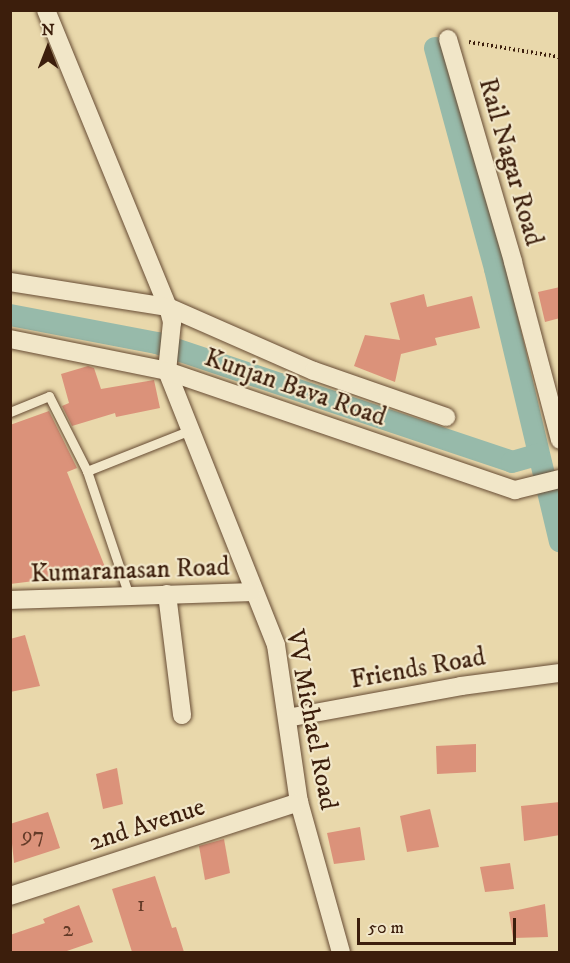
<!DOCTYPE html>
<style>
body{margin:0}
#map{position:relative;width:570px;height:963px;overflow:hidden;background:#e9d8ab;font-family:"IM FELL DW Pica",serif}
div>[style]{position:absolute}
.canal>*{height:22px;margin:-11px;padding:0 11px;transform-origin:11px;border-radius:11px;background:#97baaa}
.building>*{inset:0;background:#db927a}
.path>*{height:4px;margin-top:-2px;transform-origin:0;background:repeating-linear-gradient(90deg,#3c1e0c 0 1.5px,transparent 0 4.5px)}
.roads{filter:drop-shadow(0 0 2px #674c34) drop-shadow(0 0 2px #674c34)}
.service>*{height:9px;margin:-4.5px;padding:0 4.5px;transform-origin:4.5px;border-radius:4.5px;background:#f1e6c8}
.minor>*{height:18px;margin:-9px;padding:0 9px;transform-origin:9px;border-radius:9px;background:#f1e6c8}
span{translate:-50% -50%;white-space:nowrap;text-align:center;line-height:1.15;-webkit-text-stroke:4.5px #f1e6c8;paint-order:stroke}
.number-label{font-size:22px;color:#643b28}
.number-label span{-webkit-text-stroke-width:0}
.street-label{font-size:26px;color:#3c1e0c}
.frame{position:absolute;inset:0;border:12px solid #3c1e0c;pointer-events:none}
.north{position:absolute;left:18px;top:18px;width:60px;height:60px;-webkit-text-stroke:4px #f1e6c8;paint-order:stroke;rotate:0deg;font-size:16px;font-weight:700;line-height:24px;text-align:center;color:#3c1e0c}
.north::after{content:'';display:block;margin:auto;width:21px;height:27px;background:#3c1e0c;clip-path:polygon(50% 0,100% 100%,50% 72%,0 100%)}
.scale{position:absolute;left:357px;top:918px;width:159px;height:27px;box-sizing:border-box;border:3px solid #3c1e0c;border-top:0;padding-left:8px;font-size:18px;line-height:21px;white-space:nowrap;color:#3c1e0c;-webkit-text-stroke:4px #f1e6c8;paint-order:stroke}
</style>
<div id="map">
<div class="canal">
<i style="left:435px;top:48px;width:229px;rotate:74.8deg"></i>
<i style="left:495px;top:269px;width:280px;rotate:76.6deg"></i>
<i style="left:10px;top:315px;width:150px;rotate:10.8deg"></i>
<i style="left:157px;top:343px;width:374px;rotate:18.5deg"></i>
<i style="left:512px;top:462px;width:26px;rotate:-16deg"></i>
</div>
<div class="building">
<i style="clip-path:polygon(560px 287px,560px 318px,545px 322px,538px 292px)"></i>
<i style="clip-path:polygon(424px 294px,427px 307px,472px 296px,480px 328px,435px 338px,437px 345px,401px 354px,395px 382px,354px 366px,365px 335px,400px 340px,390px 303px)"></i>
<i style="clip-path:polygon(88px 366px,94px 368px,101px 389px,154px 380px,160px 408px,116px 417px,115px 413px,72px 426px,62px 406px,69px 403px,61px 374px)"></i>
<i style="clip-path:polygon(49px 411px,77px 468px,67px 472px,107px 572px,10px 584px,10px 425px)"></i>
<i style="clip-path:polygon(25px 635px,40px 686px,10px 692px,10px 639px)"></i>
<i style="clip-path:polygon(476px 744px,476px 772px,437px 774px,436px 746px)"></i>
<i style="clip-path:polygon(117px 768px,123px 804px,103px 809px,96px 774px)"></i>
<i style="clip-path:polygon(560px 802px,560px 835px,524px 841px,521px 806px)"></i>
<i style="clip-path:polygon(430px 809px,439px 847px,407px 852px,400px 816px)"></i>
<i style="clip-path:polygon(48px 812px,60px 848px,14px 863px,10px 824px)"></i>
<i style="clip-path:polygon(360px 827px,365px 860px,334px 864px,327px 833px)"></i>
<i style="clip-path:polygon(224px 839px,230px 873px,205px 880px,199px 846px)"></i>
<i style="clip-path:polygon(510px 863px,514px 889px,485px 892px,480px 867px)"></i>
<i style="clip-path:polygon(155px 876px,172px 928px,176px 927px,184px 952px,132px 952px,112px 889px)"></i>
<i style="clip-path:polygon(545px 904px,548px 937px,513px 938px,509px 912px)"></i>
<i style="clip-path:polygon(79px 905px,93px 942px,64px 952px,10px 952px,10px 935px,45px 923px,43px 919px)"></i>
</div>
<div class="path">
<i style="left:469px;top:42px;width:92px;rotate:9.4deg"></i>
</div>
<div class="roads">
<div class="service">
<i style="left:10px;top:412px;width:42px;rotate:-22.3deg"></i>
<i style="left:49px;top:396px;width:84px;rotate:63.1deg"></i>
<i style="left:87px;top:471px;width:109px;rotate:-21.6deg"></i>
<i style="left:87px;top:471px;width:132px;rotate:71.4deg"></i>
</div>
<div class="minor">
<i style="left:46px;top:10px;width:321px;rotate:67.7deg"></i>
<i style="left:168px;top:307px;width:16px;rotate:75deg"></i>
<i style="left:172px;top:322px;width:49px;rotate:95.8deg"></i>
<i style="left:167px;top:371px;width:295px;rotate:68.3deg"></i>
<i style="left:276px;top:645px;width:159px;rotate:81.7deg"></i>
<i style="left:299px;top:802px;width:156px;rotate:74.4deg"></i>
<i style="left:448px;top:39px;width:232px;rotate:73.7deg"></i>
<i style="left:513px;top:262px;width:184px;rotate:75.2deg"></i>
<i style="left:10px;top:282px;width:160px;rotate:9deg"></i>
<i style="left:168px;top:307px;width:159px;rotate:23.7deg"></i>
<i style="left:314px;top:371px;width:140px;rotate:19.2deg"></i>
<i style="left:10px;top:339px;width:160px;rotate:11.5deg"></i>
<i style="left:167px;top:371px;width:368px;rotate:18.9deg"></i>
<i style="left:515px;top:490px;width:46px;rotate:-13.7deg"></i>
<i style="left:167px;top:594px;width:122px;rotate:82.9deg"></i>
<i style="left:10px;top:600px;width:242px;rotate:-1.9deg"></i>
<i style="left:287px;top:718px;width:177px;rotate:-10.4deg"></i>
<i style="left:461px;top:686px;width:100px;rotate:-7.5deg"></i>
<i style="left:10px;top:896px;width:304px;rotate:-18deg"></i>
</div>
</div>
<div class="number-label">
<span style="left:33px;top:836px">97</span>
<span style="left:141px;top:905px">1</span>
<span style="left:68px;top:930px">2</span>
</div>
<div class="street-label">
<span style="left:510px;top:162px;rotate:74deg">Rail Nagar Road</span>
<span style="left:295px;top:388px;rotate:19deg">Kunjan Bava Road</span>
<span style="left:130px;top:571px;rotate:-2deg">Kumaranasan Road</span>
<span style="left:418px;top:669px;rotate:-10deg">Friends Road</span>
<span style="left:311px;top:720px;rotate:79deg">VV Michael Road</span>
<span style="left:147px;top:825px;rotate:-18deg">2nd Avenue</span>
</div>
<div class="frame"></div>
<div class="north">N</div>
<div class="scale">50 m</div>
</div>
